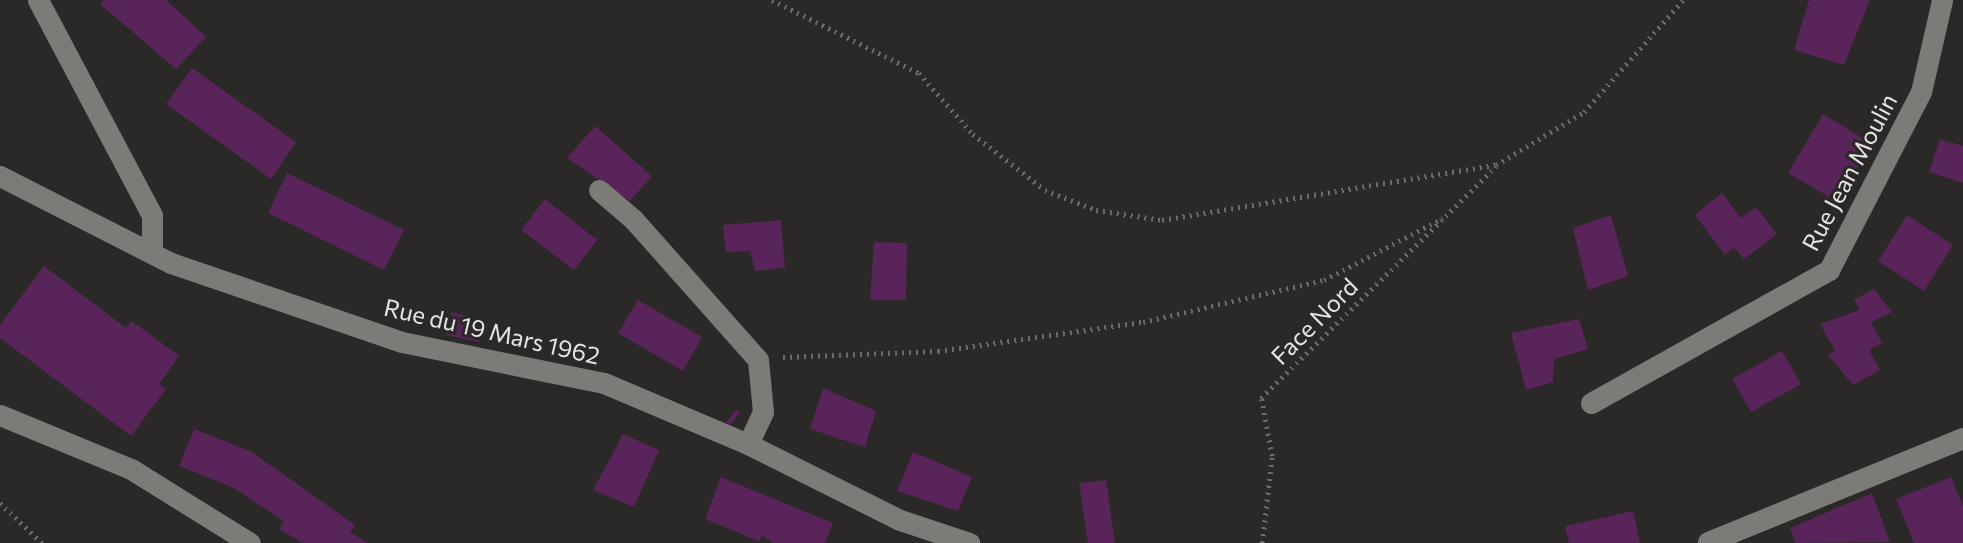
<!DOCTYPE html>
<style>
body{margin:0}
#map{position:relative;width:1963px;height:543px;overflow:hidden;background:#2b2927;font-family:Commissioner,sans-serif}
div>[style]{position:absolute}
.building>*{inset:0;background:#582459}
.path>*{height:4.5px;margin-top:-2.25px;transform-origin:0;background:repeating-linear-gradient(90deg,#6c6b69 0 2px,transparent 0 7px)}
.minor>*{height:21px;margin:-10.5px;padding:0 10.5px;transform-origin:10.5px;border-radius:10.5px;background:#7d7b78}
span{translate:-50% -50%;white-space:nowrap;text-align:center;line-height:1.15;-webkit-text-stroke:6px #2b2927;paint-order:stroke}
.street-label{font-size:24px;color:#e6e5e4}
</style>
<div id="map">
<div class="building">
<i style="clip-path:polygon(104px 0,166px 0,206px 37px,176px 69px,100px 4px)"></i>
<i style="clip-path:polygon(1809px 0,1870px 0,1844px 65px,1794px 50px)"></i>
<i style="clip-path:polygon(192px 68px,296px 142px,271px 179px,166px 104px)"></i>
<i style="clip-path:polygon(1823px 114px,1872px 144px,1850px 181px,1842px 176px,1829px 197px,1788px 173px)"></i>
<i style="clip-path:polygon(595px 126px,652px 176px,630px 201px,567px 158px)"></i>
<i style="clip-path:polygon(1940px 139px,1963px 146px,1963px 183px,1929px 172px)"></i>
<i style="clip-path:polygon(287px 173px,404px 230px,384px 270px,268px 213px)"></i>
<i style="clip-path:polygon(1722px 193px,1741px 218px,1756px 207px,1777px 234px,1744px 259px,1734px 247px,1725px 255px,1695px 215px)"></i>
<i style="clip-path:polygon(545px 199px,597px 240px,574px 270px,521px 230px)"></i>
<i style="clip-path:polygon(1611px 215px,1628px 276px,1588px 290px,1573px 228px)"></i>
<i style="clip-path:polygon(1907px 215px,1953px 245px,1924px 291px,1878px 261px)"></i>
<i style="clip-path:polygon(781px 220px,785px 268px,755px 271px,750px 251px,726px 252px,723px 225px)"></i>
<i style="clip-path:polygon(874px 242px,907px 243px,906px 300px,870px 300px)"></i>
<i style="clip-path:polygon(44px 266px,126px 328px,132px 321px,179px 356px,159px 384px,166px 389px,131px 436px,0 338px,0 325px)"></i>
<i style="clip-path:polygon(1874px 289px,1892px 312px,1871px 322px,1882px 343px,1869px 350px,1880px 370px,1853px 385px,1828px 355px,1835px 351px,1820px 324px,1860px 310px,1854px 300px)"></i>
<i style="clip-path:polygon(638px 300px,702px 337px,683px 371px,618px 333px)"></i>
<i style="clip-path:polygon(451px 312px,483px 320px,479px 342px,446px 335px)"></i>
<i style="clip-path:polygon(1579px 319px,1588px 349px,1554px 359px,1553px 382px,1526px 390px,1511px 333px)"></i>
<i style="clip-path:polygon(1782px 351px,1801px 384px,1751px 412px,1732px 379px)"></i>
<i style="clip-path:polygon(823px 388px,876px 411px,865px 447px,810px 429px)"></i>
<i style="clip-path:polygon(736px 410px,740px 413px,730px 425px,726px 422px)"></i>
<i style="clip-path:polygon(194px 429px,252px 452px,355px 525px,350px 532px,368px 543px,303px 543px,279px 529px,284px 521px,234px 488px,179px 466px)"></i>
<i style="clip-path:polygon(623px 434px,659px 450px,634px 507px,593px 490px)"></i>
<i style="clip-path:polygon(913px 452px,972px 477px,958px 511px,897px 491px)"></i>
<i style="clip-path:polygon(721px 477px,833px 523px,825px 543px,773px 543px,762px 535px,759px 541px,705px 519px)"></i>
<i style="clip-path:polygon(1951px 477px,1963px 506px,1963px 543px,1914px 543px,1896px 499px)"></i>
<i style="clip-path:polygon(1106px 480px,1115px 543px,1088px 543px,1079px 483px)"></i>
<i style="clip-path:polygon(1872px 493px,1890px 542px,1795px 543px,1790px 528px)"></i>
<i style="clip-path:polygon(1633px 511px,1640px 543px,1569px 543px,1565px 526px)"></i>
</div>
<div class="path">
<i style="left:772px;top:0;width:164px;rotate:26.4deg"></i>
<i style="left:919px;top:73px;width:81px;rotate:48.5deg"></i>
<i style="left:973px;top:134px;width:91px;rotate:37.9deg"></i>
<i style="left:1045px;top:190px;width:55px;rotate:21.4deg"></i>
<i style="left:1096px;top:210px;width:67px;rotate:8.6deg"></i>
<i style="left:1162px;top:220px;width:338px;rotate:-9.4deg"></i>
<i style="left:1496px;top:165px;width:103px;rotate:-31.1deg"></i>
<i style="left:1584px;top:112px;width:149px;rotate:-48.5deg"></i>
<i style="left:783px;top:357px;width:155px;rotate:-2.2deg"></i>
<i style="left:938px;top:351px;width:207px;rotate:-8.1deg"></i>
<i style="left:1143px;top:322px;width:186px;rotate:-13.1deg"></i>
<i style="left:1324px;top:280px;width:134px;rotate:-27.5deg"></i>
<i style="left:0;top:503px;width:58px;rotate:43.6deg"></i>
<i style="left:1262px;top:543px;width:88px;rotate:-83.4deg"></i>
<i style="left:1272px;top:456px;width:59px;rotate:-100.7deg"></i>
<i style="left:1261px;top:398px;width:330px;rotate:-44.6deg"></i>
</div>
<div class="minor">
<i style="left:38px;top:0;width:243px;rotate:62.1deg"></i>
<i style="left:152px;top:215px;width:38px;rotate:90deg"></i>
<i style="left:0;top:176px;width:192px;rotate:27deg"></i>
<i style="left:171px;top:263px;width:244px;rotate:18.9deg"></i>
<i style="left:402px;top:342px;width:206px;rotate:11.5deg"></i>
<i style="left:604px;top:383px;width:156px;rotate:23deg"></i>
<i style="left:748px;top:444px;width:170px;rotate:26.6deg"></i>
<i style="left:900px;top:520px;width:73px;rotate:18.4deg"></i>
<i style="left:599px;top:190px;width:45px;rotate:40.5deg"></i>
<i style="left:633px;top:219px;width:188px;rotate:48.4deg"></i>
<i style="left:758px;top:360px;width:52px;rotate:84.5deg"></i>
<i style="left:763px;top:412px;width:35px;rotate:115deg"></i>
<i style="left:1591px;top:403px;width:273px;rotate:-29.2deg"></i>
<i style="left:1829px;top:270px;width:200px;rotate:-62.7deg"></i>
<i style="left:1921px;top:92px;width:94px;rotate:-77.1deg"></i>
<i style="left:0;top:415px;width:142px;rotate:22.4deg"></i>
<i style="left:131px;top:469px;width:140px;rotate:31.9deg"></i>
<i style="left:1708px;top:542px;width:275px;rotate:-22.2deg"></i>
</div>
<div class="street-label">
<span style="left:1849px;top:172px;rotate:-62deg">Rue Jean Moulin</span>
<span style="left:1314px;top:321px;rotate:-45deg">Face Nord</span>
<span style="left:492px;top:331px;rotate:13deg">Rue du 19 Mars 1962</span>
</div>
</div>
